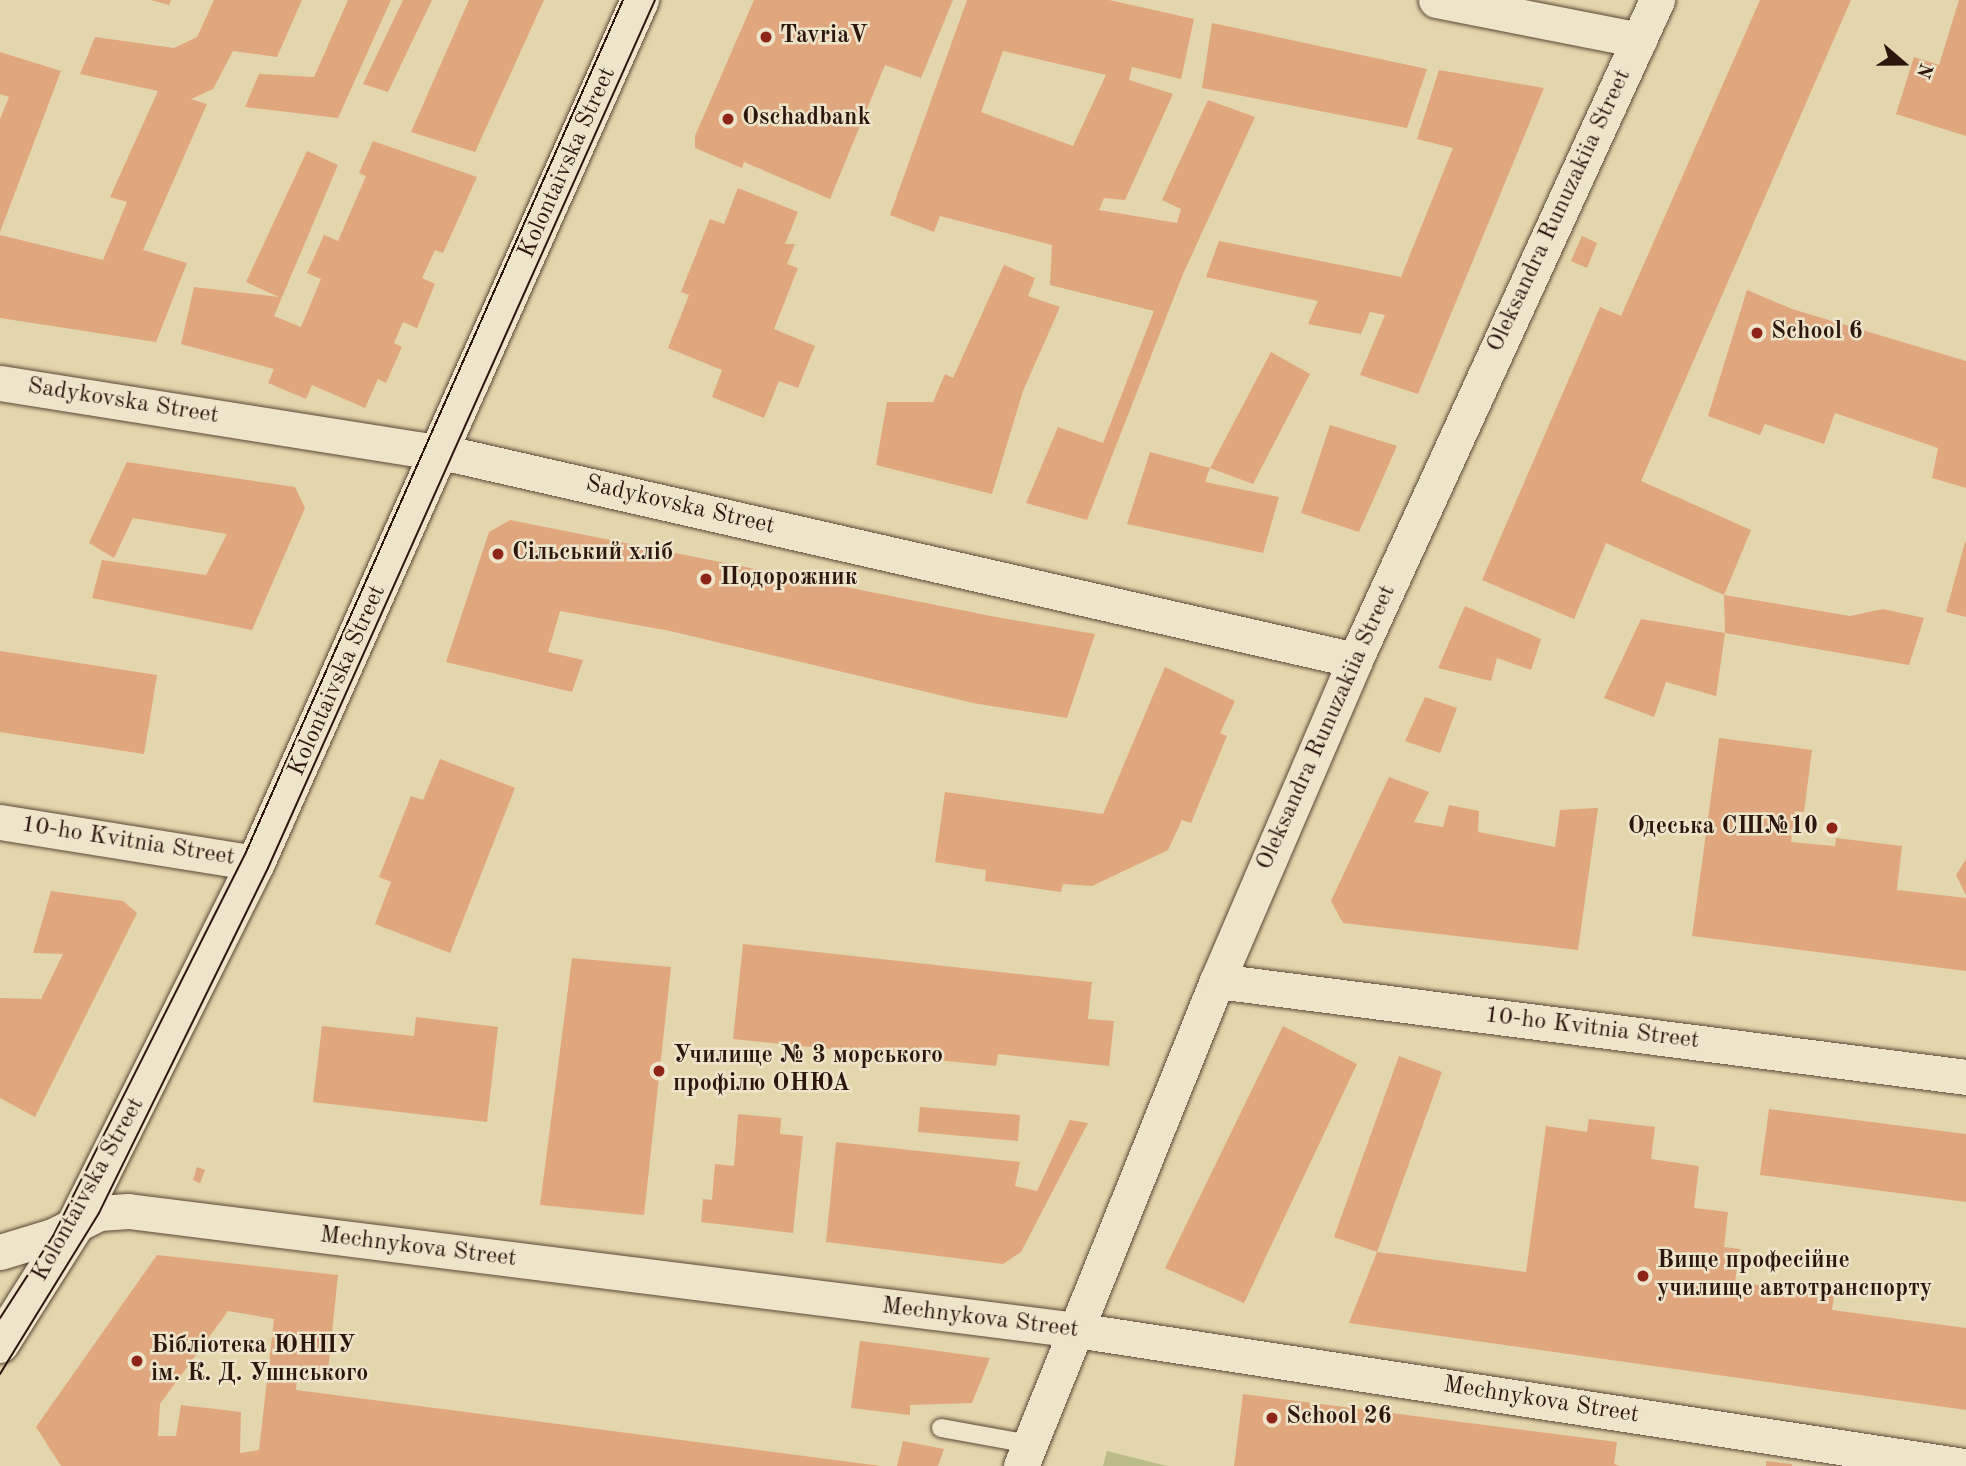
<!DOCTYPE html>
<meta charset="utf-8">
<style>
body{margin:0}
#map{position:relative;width:1966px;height:1466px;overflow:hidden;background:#e4d6ac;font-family:"Old Standard TT",serif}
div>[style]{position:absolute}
.green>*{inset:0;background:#b9bc86}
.building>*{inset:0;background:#e0a67d}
.roads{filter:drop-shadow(0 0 2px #5a4636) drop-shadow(0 0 2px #5a4636)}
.lane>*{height:18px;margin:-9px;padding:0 9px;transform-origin:9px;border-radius:9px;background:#ede4c9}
.street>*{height:35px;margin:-17.5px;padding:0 17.5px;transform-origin:17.5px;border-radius:17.5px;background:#ede4c9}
.secondary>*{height:38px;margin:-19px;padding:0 19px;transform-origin:19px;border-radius:19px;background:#ede4c9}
.tram>*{height:2px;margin:-1px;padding:0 1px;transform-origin:1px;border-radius:1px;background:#2c160e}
.dots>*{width:19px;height:19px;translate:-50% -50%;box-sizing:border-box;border:4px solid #ede4c9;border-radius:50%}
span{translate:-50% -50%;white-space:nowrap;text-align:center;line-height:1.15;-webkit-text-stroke:5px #ede4c9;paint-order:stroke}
.poi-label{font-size:24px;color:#2c160e;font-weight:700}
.left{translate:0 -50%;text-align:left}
.right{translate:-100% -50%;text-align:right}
.street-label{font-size:24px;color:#2c160e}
.north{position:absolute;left:1868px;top:28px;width:70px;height:70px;-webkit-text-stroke:5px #ede4c9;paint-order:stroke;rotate:110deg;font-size:19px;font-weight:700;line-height:28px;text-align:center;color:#2c160e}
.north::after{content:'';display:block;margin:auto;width:24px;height:32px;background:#2c160e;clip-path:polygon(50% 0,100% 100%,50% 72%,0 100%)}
</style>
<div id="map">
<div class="green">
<i style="clip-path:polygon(1107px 1451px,1167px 1466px,1103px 1466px)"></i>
</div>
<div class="building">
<i style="clip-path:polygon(151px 0,171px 0,169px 5px)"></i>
<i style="clip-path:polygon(214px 0,302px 0,277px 57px,233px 51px,213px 89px,191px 99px,207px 104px,143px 250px,187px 263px,156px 342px,0 318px,0 235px,103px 260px,127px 202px,110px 197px,158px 91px,80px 74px,95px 37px,174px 48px,197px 37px)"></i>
<i style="clip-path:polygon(348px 0,391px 0,338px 118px,245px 107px,259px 74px,314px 77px)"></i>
<i style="clip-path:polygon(403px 0,432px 0,388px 92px,363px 84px)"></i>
<i style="clip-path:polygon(469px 0,544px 0,475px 152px,411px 132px)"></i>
<i style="clip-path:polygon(754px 0,953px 0,921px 78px,885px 65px,830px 199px,744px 162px,742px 168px,695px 148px,695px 136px)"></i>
<i style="clip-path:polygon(evenodd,967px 0,1109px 0,1194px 19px,1181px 79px,1132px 67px,1129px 80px,1173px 94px,1125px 200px,1104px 198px,1099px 210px,1177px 223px,1181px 209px,1162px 200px,1208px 100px,1255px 117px,1183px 274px,1087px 520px,1026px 503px,1058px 427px,1103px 443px,1154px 311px,1050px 285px,1052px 245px,940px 216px,934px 232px,890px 215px,967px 0,1003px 51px,1106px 75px,1073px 146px,981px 112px,1003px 51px)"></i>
<i style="clip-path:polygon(1760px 0,1851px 0,1641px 481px,1751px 530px,1724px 595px,1606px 543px,1574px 619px,1482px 580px,1600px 307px,1621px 316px)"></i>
<i style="clip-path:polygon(1959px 0,1966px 0,1966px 136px,1896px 114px,1914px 57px,1939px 65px)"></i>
<i style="clip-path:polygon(1212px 23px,1427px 69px,1407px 128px,1202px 88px)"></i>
<i style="clip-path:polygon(0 52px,61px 71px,0 232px,0 119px,9px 97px,0 94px)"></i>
<i style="clip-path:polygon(1439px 70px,1544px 88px,1418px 394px,1360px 375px,1385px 315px,1370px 312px,1361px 334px,1308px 324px,1318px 301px,1206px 277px,1219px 241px,1401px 277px,1453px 148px,1417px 139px)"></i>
<i style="clip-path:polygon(373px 141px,477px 177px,443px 253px,435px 250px,422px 278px,435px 284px,417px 328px,403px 322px,394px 343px,402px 347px,386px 383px,378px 379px,365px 408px,312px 385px,306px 399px,268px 383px,274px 369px,181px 344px,194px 287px,279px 297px,246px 282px,307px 151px,338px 165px,274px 316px,301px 327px,321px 279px,307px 273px,324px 235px,338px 241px,366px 176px,359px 173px)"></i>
<i style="clip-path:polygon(738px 188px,798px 212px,785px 244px,795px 244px,787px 264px,798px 268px,774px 329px,815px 346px,798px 388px,779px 381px,764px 418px,712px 397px,722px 370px,668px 348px,689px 295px,681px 292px,710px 219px,724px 224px)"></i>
<i style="clip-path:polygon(1582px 236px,1597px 243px,1587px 268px,1571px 261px)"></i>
<i style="clip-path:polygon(1004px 265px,1035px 278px,1028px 296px,1060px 307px,1023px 391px,992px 494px,876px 465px,887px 402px,933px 402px,945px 374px,953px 378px)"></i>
<i style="clip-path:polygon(1747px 290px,1792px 309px,1966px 361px,1966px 488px,1932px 478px,1938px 448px,1835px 413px,1824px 444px,1765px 424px,1760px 435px,1708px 416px)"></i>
<i style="clip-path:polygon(1271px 352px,1310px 374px,1253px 484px,1210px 468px)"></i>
<i style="clip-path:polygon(1330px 425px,1397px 446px,1359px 532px,1301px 513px)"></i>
<i style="clip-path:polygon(1150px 452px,1210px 468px,1205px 482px,1279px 497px,1263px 553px,1127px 524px)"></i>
<i style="clip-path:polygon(127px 462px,295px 487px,305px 508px,252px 630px,92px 598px,102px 560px,206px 575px,227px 534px,133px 518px,114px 558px,89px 543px)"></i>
<i style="clip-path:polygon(510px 520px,996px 617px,1095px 634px,1067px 718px,973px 703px,670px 631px,560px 611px,548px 652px,583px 660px,572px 692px,446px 662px,489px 532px)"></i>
<i style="clip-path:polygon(1965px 542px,1966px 542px,1966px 617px,1946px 612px)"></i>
<i style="clip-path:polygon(1724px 595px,1850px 616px,1883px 609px,1924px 618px,1909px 665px,1725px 633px,1716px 696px,1666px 682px,1654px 717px,1604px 698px,1641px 619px,1725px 633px)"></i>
<i style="clip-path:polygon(1465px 606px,1541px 639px,1531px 670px,1497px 658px,1491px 681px,1438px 668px)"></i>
<i style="clip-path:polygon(0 651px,157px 675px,144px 754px,0 732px)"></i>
<i style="clip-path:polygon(1165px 667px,1235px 701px,1220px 733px,1227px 736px,1191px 823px,1182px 820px,1168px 850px,1092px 886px,1063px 884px,1061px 892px,985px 881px,986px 870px,935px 862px,945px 792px,1103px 814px)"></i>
<i style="clip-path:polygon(1425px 697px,1457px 708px,1440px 753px,1405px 741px)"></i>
<i style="clip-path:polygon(1719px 738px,1812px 750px,1804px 812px,1795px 811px,1791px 842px,1835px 846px,1836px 838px,1902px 846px,1897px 890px,1966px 898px,1966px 971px,1692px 936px)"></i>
<i style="clip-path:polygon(440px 759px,515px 788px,450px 953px,375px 924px,391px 882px,379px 877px,411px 796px,423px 800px)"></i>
<i style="clip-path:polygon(1389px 777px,1429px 792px,1414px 822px,1443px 827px,1449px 805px,1479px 811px,1478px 832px,1555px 847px,1560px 810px,1598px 808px,1578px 950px,1343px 923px,1331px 901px)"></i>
<i style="clip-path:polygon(1966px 859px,1966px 895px,1956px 875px)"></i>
<i style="clip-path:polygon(51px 891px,123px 901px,137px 913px,35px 1117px,0 1098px,0 998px,41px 999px,63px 954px,33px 953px)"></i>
<i style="clip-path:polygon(743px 944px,1092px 982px,1088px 1019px,1114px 1021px,1109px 1066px,998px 1054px,996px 1066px,733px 1039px)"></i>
<i style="clip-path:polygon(572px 958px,671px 967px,644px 1215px,540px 1205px)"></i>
<i style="clip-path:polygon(416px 1017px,498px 1027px,487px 1122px,313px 1102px,322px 1026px,414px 1036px)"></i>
<i style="clip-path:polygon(1283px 1026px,1357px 1064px,1244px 1303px,1165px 1268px)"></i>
<i style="clip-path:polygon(1399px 1056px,1442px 1072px,1377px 1252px,1526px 1272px,1546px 1126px,1587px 1132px,1589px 1119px,1655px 1127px,1651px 1159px,1699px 1166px,1694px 1208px,1728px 1212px,1724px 1247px,1740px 1249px,1735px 1282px,1834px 1295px,1832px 1310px,1966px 1328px,1966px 1410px,1349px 1323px,1377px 1252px,1334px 1237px)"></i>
<i style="clip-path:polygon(920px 1107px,1020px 1115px,1018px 1141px,918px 1132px)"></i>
<i style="clip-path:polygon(1769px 1109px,1966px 1134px,1966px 1202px,1760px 1175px)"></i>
<i style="clip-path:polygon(738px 1114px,781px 1118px,780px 1134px,803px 1136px,793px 1233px,701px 1222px,703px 1199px,712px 1200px,715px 1164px,734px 1166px)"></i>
<i style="clip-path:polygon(1070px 1120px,1088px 1123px,1021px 1252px,1003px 1264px,826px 1242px,836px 1142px,1020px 1162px,1015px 1186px,1037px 1191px)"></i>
<i style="clip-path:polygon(197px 1167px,205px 1170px,200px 1183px,193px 1180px)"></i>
<i style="clip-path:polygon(evenodd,157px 1255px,338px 1275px,327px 1380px,297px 1377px,296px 1390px,881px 1466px,61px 1466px,36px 1427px,157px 1255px,228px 1311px,274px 1319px,259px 1450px,240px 1453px,241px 1412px,181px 1405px,176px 1436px,158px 1436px,160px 1404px,228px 1311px)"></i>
<i style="clip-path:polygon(860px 1341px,909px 1347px,990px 1358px,972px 1403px,910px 1405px,910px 1415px,851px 1408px)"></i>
<i style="clip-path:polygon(1243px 1394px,1617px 1442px,1614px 1464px,1620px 1466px,1234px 1466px)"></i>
<i style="clip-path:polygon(903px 1441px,944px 1449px,938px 1466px,897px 1466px)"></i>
<i style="clip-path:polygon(1766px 1461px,1792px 1464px,1792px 1466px,1766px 1466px)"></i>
</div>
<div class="roads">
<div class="lane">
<i style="left:941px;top:1428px;width:90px;rotate:10.2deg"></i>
</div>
<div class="street">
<i style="left:1436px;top:0;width:207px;rotate:11.1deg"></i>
<i style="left:0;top:383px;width:461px;rotate:9deg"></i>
<i style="left:455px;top:455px;width:923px;rotate:12.83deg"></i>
<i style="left:0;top:822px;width:259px;rotate:9.1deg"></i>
<i style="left:1217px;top:981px;width:755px;rotate:7.3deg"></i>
<i style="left:0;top:1252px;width:55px;rotate:-16.8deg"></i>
<i style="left:53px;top:1236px;width:51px;rotate:-26.6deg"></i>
<i style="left:99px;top:1213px;width:29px;rotate:-4deg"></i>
<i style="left:128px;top:1211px;width:955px;rotate:7.15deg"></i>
<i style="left:1076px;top:1330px;width:898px;rotate:8.71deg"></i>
<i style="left:1021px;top:1466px;width:523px;rotate:-68deg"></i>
<i style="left:1217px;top:981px;width:349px;rotate:-66.7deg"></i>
<i style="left:1355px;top:660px;width:726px;rotate:-65.41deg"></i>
</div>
<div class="secondary">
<i style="left:0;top:1344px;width:142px;rotate:-57.7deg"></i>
<i style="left:76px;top:1224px;width:403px;rotate:-63.5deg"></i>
<i style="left:256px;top:863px;width:945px;rotate:-66.01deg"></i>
</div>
</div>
<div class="tram">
<i style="left:0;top:1318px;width:98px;rotate:-57.1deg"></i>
<i style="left:53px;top:1236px;width:430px;rotate:-63.3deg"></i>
<i style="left:246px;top:852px;width:932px;rotate:-66.13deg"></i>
<i style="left:0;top:1374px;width:189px;rotate:-58.4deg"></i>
<i style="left:99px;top:1213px;width:384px;rotate:-63.9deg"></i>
<i style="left:268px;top:868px;width:950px;rotate:-65.97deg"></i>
</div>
<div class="dots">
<i style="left:766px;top:37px;background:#8f2418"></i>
<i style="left:728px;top:119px;background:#8f2418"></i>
<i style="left:1757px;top:333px;background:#8f2418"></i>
<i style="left:498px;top:554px;background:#8f2418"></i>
<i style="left:706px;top:579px;background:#8f2418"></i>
<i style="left:1832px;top:828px;background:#8f2418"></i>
<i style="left:659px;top:1071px;background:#8f2418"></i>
<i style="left:1643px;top:1276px;background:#8f2418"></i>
<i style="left:137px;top:1361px;background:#8f2418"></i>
<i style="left:1272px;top:1418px;background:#8f2418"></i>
</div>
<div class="poi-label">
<span class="left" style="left:780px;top:37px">TavriaV</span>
<span class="left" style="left:742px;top:119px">Oschadbank</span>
<span class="left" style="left:1771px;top:333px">School 6</span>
<span class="left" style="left:512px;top:554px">Сільський хліб</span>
<span class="left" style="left:720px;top:579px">Подорожник</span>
<span class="right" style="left:1818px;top:828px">Одеська СШ№10</span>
<span class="left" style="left:673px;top:1071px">Училище № 3 морського<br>профілю ОНЮА</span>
<span class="left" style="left:1657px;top:1276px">Вище професійне<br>училище автотранспорту</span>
<span class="left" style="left:151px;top:1361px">Бібліотека ЮНПУ<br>ім. К. Д. Ушнського</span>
<span class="left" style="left:1286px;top:1418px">School 26</span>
</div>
<div class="street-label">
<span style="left:568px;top:163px;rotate:-66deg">Kolontaivska Street</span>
<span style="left:1560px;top:211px;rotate:-65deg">Oleksandra Runuzakiia Street</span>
<span style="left:123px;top:402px;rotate:9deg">Sadykovska Street</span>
<span style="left:680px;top:506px;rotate:13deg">Sadykovska Street</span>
<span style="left:338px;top:681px;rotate:-66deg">Kolontaivska Street</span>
<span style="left:1327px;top:728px;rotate:-66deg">Oleksandra Runuzakiia Street</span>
<span style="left:128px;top:842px;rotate:9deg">10-ho Kvitnia Street</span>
<span style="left:1592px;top:1029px;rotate:7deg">10-ho Kvitnia Street</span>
<span style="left:89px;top:1190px;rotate:-61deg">Kolontaivska Street</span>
<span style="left:418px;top:1248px;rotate:7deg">Mechnykova Street</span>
<span style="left:980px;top:1319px;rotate:7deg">Mechnykova Street</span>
<span style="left:1541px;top:1401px;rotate:9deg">Mechnykova Street</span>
</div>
<div class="north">N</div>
</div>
